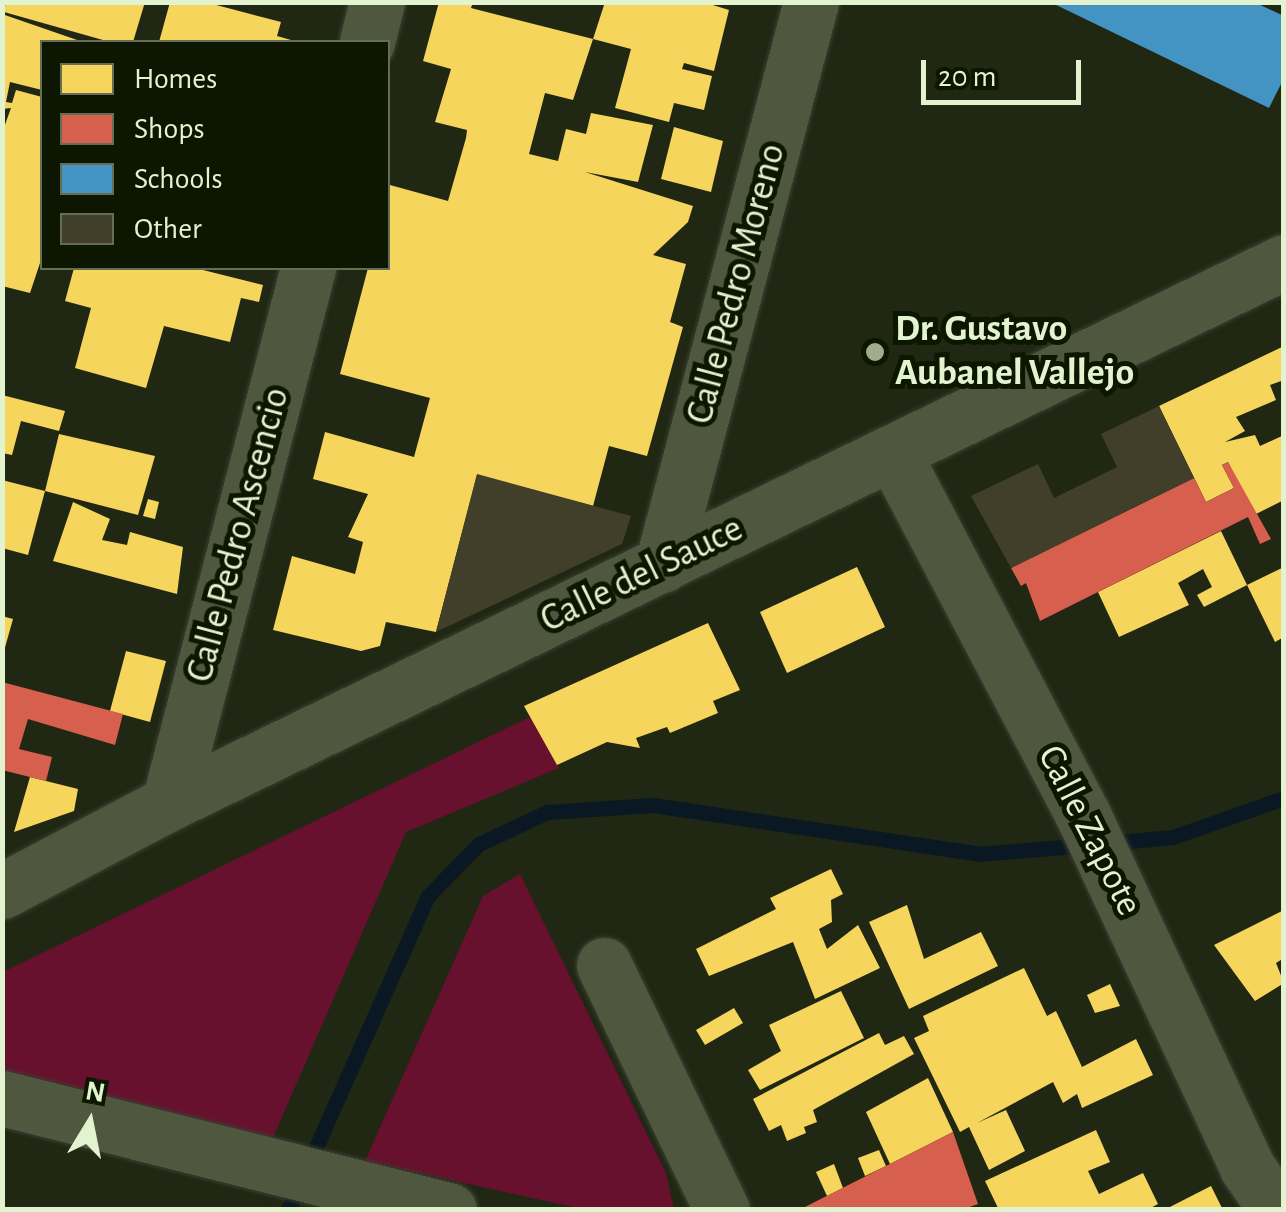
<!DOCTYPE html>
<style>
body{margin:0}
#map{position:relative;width:1286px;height:1212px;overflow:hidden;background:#202713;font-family:"Alegreya Sans",sans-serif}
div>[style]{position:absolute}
.green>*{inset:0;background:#67112e}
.homes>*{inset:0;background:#f6d55c}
.shops>*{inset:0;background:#d6604d}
.schools>*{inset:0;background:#4393c3}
.stream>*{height:15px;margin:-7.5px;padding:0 7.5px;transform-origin:7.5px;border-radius:7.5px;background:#091822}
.building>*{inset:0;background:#413f2a}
.roads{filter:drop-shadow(0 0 2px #3b4131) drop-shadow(0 0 2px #3b4131)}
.minor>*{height:55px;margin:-27.5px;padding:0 27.5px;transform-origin:27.5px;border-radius:27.5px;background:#4f583f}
.dots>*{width:28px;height:28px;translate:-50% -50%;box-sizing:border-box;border:5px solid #0d1600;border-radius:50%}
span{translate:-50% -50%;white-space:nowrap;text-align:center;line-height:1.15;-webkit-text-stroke:10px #0d1600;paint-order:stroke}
.street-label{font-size:38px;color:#e3f3cf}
.poi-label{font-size:38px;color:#e3f3cf;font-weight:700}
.left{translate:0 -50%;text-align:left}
.frame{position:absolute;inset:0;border:5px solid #e3f3cf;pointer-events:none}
.legend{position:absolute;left:40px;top:40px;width:350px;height:230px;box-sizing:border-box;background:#0d1600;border:2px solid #636e53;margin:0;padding:12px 18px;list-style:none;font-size:30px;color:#e3f3cf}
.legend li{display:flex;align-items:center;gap:20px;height:50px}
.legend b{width:50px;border:2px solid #636e53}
.north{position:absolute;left:40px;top:1072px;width:100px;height:100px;-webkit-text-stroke:8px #0d1600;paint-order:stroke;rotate:10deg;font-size:28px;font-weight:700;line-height:40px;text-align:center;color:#e3f3cf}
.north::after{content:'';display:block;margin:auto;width:35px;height:45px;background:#e3f3cf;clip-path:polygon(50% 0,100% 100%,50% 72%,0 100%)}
.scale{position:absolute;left:921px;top:60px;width:160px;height:45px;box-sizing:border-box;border:5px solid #e3f3cf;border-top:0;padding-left:12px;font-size:30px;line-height:35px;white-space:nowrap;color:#e3f3cf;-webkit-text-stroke:8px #0d1600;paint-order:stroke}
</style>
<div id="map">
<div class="green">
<i style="clip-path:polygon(534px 715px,559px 768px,406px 832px,272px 1140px,3px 1077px,3px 972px)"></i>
<i style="clip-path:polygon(520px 874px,666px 1173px,674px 1209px,582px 1209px,365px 1161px,483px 896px)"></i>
</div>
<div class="homes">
<i style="clip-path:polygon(6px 2px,145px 2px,133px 42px,110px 42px,4px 12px)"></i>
<i style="clip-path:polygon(170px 2px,205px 2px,281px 22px,277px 36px,298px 42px,159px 42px)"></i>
<i style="clip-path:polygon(439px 2px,473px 2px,471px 8px,593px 39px,573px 100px,545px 93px,529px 154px,558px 161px,566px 129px,586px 134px,591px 113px,653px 125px,638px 182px,585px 172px,693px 206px,688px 222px,653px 255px,686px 264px,670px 322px,683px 327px,647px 456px,609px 446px,593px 506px,477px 475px,436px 632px,386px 622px,380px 646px,361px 651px,273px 630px,292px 556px,355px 574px,363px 542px,348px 537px,368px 494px,313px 479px,325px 432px,414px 457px,430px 398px,340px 374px,368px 268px,388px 268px,390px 185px,448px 201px,466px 138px,467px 130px,435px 122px,451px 69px,423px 61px)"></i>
<i style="clip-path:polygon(605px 2px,703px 2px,729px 10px,714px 71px,684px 63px,682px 69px,712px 76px,704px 110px,674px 103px,669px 122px,615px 108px,631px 49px,593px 39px)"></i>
<i style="clip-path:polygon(2px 14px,80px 41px,42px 42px,42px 90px,10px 82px,6px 102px,12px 103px,16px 90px,42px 97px,42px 257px,30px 293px,2px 286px,2px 133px,11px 108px,2px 109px)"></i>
<i style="clip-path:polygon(674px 127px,723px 141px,711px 192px,661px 179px)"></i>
<i style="clip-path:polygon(74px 268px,195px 268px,263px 285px,259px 302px,241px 298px,230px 342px,164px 326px,146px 388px,75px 368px,91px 308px,65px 301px)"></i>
<i style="clip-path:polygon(1284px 346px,1284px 380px,1270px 385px,1276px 400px,1236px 417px,1245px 431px,1225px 442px,1255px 435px,1260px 446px,1284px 435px,1284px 500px,1254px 515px,1228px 462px,1222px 465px,1234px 488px,1206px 502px,1159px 406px)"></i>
<i style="clip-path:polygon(2px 395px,65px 411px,59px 431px,21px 421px,12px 455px,2px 453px)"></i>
<i style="clip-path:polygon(59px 434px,155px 456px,138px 515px,45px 491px)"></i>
<i style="clip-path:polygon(2px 480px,45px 491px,28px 555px,2px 548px)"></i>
<i style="clip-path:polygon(148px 499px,159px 502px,155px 519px,143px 516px)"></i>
<i style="clip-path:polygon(73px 502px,110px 519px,102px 540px,127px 545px,130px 532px,183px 547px,177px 594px,53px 561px)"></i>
<i style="clip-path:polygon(1221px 531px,1247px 585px,1204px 607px,1197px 595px,1212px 587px,1203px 569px,1178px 583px,1189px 605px,1119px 637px,1098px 592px)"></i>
<i style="clip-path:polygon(857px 567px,885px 627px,787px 673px,760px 612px)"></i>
<i style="clip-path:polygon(1284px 567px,1284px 637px,1275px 642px,1247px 585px)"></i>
<i style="clip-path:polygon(2px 616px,13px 619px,4px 651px,2px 651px)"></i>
<i style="clip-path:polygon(708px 623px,740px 690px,713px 701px,718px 713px,670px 733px,667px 727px,636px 738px,640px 748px,607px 742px,557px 765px,524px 706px)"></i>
<i style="clip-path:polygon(126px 651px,166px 661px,150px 722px,110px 711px)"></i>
<i style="clip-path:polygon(30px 777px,78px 789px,74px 811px,14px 832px)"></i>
<i style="clip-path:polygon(831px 869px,843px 894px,831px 900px,832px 922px,819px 929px,827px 949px,858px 925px,880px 968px,815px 999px,793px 942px,709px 976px,696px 949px,776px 909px,770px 898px)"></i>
<i style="clip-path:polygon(907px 905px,924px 959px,981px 932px,998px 966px,909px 1009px,869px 922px)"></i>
<i style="clip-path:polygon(1284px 910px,1284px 958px,1276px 963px,1284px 983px,1255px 1001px,1214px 945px)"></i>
<i style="clip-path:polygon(1024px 968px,1047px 1016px,1056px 1011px,1082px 1067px,1136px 1039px,1153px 1075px,1082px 1108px,1077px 1094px,1063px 1103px,1053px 1082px,977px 1123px,1006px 1110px,1025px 1151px,989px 1170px,969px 1127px,960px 1132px,914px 1038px,929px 1031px,923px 1016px)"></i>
<i style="clip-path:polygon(1110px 984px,1120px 1006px,1095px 1013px,1087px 995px)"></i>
<i style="clip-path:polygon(841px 991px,864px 1038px,760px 1090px,748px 1070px,781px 1051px,769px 1025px)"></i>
<i style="clip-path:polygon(734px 1008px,743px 1023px,705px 1045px,696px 1030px)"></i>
<i style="clip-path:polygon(879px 1033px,885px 1045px,904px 1036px,914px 1054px,813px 1110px,817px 1122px,804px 1127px,806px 1133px,787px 1141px,781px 1125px,769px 1131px,753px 1099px)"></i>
<i style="clip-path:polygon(928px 1078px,953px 1132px,890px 1164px,866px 1112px)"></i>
<i style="clip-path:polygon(1096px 1130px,1110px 1162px,1088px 1171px,1099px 1194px,1143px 1173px,1158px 1204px,1147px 1210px,999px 1210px,985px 1181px)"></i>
<i style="clip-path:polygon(879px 1150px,886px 1166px,865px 1176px,858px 1158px)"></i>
<i style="clip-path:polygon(834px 1164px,843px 1188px,827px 1196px,816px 1172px)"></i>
<i style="clip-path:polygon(1211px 1186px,1223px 1210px,1164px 1210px)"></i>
</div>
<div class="shops">
<i style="clip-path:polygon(1228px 462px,1271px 539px,1260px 544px,1248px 517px,1040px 621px,1026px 583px,1021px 586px,1011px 568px,1194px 478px,1206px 502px,1234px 488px,1222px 465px)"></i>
<i style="clip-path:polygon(2px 682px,123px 714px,115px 745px,28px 719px,19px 749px,52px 757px,46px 781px,2px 770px)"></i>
<i style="clip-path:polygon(953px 1132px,978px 1204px,961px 1210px,799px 1210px)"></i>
</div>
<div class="schools">
<i style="clip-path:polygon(1050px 2px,1254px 2px,1284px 16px,1284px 78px,1269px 108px)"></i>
</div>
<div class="stream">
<i style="left:1109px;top:843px;width:64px;rotate:-5.4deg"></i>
<i style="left:1173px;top:837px;width:118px;rotate:-19.4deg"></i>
<i style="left:288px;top:1210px;width:344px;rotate:-66deg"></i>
<i style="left:428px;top:896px;width:73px;rotate:-45.6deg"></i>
<i style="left:479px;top:844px;width:75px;rotate:-25.2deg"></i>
<i style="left:547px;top:812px;width:106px;rotate:-3.8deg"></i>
<i style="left:653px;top:805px;width:330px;rotate:8.5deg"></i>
<i style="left:979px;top:854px;width:107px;rotate:-4.8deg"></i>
</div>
<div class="building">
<i style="clip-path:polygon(1159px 406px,1194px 478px,1011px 568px,971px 496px,1038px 464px,1054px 498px,1117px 467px,1101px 434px)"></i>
<i style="clip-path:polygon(477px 474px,631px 516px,622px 544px,436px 632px)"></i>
</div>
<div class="roads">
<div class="minor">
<i style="left:367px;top:42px;width:41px;rotate:-76deg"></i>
<i style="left:894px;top:455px;width:407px;rotate:62.3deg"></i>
<i style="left:1083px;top:815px;width:388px;rotate:65deg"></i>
<i style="left:1247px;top:1167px;width:52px;rotate:56deg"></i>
<i style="left:662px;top:565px;width:582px;rotate:-75.18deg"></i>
<i style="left:169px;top:803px;width:553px;rotate:-75.44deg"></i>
<i style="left:2px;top:891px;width:189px;rotate:-27.8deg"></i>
<i style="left:169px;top:803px;width:1239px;rotate:-25.88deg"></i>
<i style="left:604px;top:965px;width:272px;rotate:64.3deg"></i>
<i style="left:2px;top:1098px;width:461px;rotate:14.1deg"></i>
</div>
</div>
<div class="dots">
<i style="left:875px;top:352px;background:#9fac8d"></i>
</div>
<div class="street-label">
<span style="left:737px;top:284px;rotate:-75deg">Calle Pedro Moreno</span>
<span style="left:239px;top:535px;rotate:-75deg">Calle Pedro Ascencio</span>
<span style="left:642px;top:575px;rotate:-26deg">Calle del Sauce</span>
<span style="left:1089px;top:831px;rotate:63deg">Calle Zapote</span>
</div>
<div class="poi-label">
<span class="left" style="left:895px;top:352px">Dr. Gustavo<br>Aubanel Vallejo</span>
</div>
<div class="frame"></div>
<ul class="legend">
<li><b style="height:28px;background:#f6d55c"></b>Homes</li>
<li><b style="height:28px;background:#d6604d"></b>Shops</li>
<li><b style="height:28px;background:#4393c3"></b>Schools</li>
<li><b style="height:28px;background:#413f2a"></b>Other</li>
</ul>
<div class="north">N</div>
<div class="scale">20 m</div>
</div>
